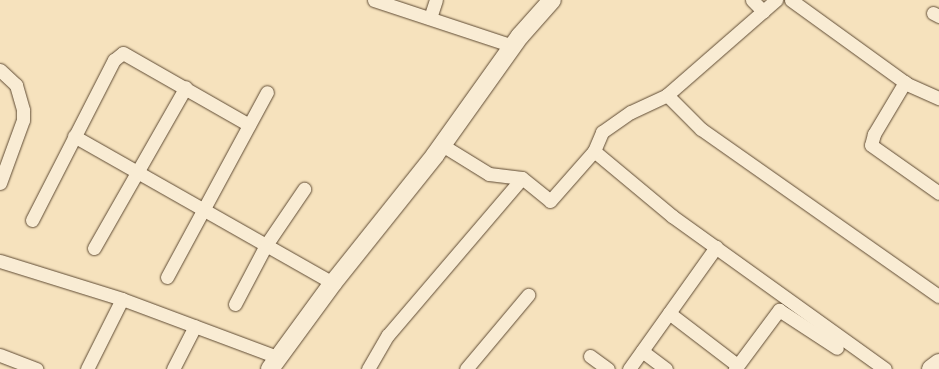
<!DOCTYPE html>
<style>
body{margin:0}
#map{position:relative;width:939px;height:369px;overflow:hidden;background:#f6e2bd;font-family:"IM FELL Double Pica",serif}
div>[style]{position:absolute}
.roads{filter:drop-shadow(0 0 1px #5e4a33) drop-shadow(0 0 1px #5e4a33)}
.street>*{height:13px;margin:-6.5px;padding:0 6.5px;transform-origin:6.5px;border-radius:6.5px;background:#f9ecd4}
.secondary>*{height:18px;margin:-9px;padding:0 9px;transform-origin:9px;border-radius:9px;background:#f9ecd4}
span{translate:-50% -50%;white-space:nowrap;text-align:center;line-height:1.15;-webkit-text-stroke:4px #f9ecd4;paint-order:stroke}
</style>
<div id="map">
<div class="roads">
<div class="street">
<i style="left:374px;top:0;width:146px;rotate:18.3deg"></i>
<i style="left:752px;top:0;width:16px;rotate:45deg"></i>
<i style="left:791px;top:0;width:143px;rotate:35.9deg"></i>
<i style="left:907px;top:84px;width:35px;rotate:24deg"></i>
<i style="left:933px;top:13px;width:7px;rotate:27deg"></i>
<i style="left:430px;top:18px;width:19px;rotate:-72deg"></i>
<i style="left:0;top:70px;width:22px;rotate:43deg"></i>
<i style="left:16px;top:85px;width:26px;rotate:74deg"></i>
<i style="left:23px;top:110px;width:10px;rotate:90deg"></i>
<i style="left:23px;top:120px;width:67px;rotate:110.1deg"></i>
<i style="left:905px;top:82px;width:61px;rotate:120.8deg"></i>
<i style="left:874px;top:134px;width:11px;rotate:105deg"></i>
<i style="left:871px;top:145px;width:83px;rotate:35.2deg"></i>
<i style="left:667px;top:95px;width:48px;rotate:45deg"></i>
<i style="left:701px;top:129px;width:291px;rotate:35.1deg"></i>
<i style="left:74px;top:136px;width:298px;rotate:29.6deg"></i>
<i style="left:442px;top:145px;width:55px;rotate:31.7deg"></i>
<i style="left:489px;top:174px;width:33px;rotate:7deg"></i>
<i style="left:594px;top:151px;width:102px;rotate:39.8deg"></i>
<i style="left:672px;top:216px;width:262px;rotate:35.7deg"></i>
<i style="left:32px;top:220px;width:180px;rotate:-62.9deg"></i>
<i style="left:114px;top:60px;width:11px;rotate:-38deg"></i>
<i style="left:123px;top:53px;width:145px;rotate:29.7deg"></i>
<i style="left:94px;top:248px;width:185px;rotate:-60.3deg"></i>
<i style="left:0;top:261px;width:128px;rotate:17.3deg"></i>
<i style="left:122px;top:299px;width:165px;rotate:20.5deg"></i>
<i style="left:167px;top:277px;width:210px;rotate:-61.6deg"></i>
<i style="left:235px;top:304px;width:67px;rotate:-62.3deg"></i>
<i style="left:266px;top:245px;width:68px;rotate:-55.8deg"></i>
<i style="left:669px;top:313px;width:86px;rotate:37.4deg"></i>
<i style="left:642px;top:351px;width:30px;rotate:37deg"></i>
<i style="left:0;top:355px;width:39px;rotate:21deg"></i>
<i style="left:590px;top:356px;width:22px;rotate:36deg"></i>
<i style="left:87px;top:369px;width:78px;rotate:-63.4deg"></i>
<i style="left:173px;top:369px;width:48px;rotate:-62.9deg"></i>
<i style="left:368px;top:369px;width:39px;rotate:-60deg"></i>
<i style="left:388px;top:335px;width:206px;rotate:-49.5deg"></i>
<i style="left:522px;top:178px;width:36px;rotate:39deg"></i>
<i style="left:550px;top:201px;width:67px;rotate:-48.7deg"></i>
<i style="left:594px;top:151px;width:21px;rotate:-67deg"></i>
<i style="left:602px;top:132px;width:35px;rotate:-35deg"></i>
<i style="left:631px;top:112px;width:40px;rotate:-25deg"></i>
<i style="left:667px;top:95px;width:145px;rotate:-41.1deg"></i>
<i style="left:466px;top:369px;width:97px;rotate:-50deg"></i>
<i style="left:629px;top:369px;width:150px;rotate:-54.5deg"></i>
<i style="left:735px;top:369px;width:74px;rotate:-53.3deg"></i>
<i style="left:779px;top:310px;width:69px;rotate:33.2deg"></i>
</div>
<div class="secondary">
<i style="left:270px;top:369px;width:107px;rotate:-53.8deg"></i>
<i style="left:333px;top:283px;width:164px;rotate:-51.4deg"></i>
<i style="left:435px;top:155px;width:146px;rotate:-54.5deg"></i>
<i style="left:520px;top:36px;width:48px;rotate:-48.4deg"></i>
<i style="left:931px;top:369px;width:10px;rotate:-37deg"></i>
</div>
</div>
</div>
